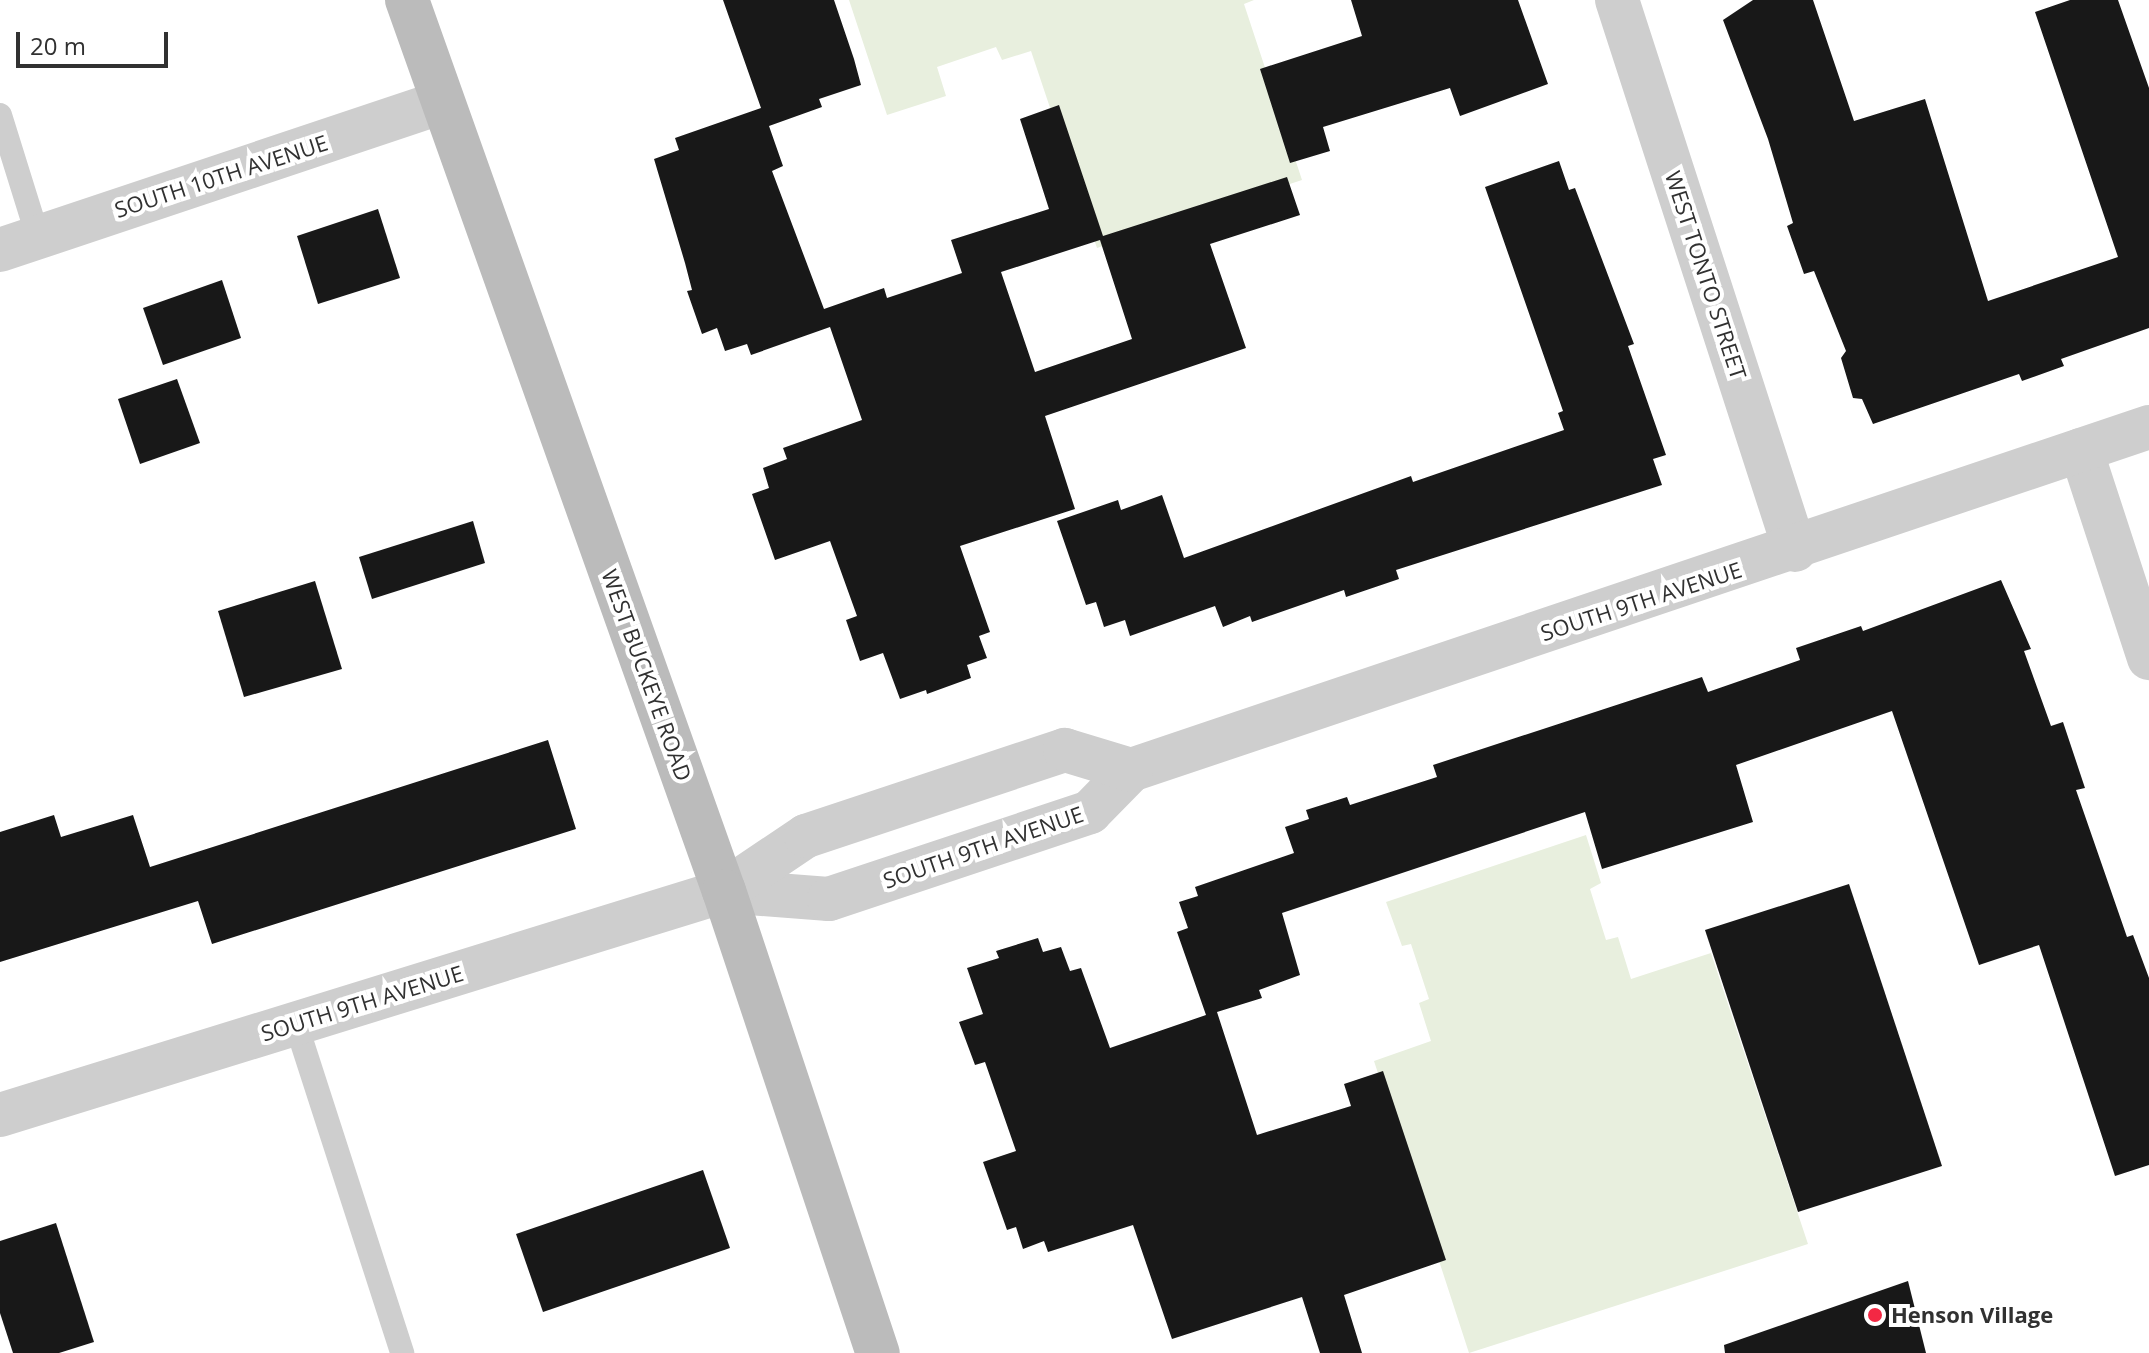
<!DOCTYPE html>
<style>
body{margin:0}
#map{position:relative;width:2149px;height:1353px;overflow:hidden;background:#fff;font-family:"Open Sans",sans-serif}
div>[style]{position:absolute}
.green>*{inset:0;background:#e8efde}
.building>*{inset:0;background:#181818}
.lane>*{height:24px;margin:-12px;padding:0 12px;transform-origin:12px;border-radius:12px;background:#cecece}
.street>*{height:44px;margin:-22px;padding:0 22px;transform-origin:22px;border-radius:22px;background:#cecece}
.secondary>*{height:44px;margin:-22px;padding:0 22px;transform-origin:22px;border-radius:22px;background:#bbb}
.dots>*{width:22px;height:22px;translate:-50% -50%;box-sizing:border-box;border:4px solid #fff;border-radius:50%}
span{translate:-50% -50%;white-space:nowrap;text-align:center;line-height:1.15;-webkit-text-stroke:8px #fff;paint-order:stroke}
.street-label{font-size:22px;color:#313131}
.poi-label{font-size:22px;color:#313131;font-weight:700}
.left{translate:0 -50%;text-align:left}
.scale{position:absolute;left:16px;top:32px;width:152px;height:36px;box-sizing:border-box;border:4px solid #313131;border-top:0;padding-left:10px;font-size:24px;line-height:28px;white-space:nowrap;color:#313131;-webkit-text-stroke:6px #fff;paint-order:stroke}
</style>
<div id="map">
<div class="green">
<i style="clip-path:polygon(849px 0,1254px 0,1244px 4px,1302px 180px,1097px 248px,1031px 51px,1002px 60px,996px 47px,937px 67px,946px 96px,887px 115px)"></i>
<i style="clip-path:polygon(1586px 835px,1601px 883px,1590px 889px,1606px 940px,1618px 937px,1631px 979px,1711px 953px,1808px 1244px,1469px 1353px,1374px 1061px,1431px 1041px,1419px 1003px,1429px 999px,1411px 944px,1402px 946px,1386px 902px)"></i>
</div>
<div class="building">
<i style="clip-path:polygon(evenodd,723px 0,834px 0,854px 59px,861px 85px,819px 99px,822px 107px,769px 126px,783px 166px,772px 171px,824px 309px,884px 288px,887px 298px,962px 273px,951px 240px,1049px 209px,1020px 119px,1059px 105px,1103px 236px,1287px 177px,1300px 215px,1210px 244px,1246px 348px,1045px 416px,1075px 509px,960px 546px,990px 632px,979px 636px,987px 658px,967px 665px,971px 678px,927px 694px,926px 690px,900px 699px,883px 653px,860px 661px,846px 620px,857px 616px,830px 541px,775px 560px,752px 494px,769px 488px,763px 468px,787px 459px,783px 448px,862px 420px,830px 327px,751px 355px,747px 344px,725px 351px,717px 328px,702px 334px,687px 291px,692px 290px,685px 263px,654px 159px,679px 150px,675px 138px,761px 108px,723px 0,1100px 240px,1132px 339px,1035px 372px,1001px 272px,1100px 240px)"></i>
<i style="clip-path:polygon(1351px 0,1518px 0,1548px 84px,1460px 116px,1450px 88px,1323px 127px,1330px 151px,1290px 163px,1260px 69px,1362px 36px)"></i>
<i style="clip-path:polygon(1753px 0,1813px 0,1854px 121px,1925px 99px,1988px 301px,2118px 257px,2035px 12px,2070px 0,2118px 0,2149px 88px,2149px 328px,2061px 359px,2064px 366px,2022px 381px,2019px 374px,1873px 424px,1862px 399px,1853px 398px,1841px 358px,1846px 351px,1814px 271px,1804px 274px,1787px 226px,1793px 223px,1768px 139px,1723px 20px)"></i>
<i style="clip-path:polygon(1559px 161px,1569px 190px,1575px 188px,1634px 344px,1628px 346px,1666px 455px,1653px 459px,1662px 485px,1396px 570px,1399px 579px,1346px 597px,1344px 590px,1252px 622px,1250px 616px,1223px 627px,1215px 606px,1130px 636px,1125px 620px,1104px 627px,1096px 602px,1086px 605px,1057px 521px,1118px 500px,1121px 510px,1162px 495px,1184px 558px,1411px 476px,1413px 482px,1564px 430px,1558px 413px,1563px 411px,1485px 187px)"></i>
<i style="clip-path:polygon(378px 209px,400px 278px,318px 304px,297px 236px)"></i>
<i style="clip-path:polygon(222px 280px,241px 338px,163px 365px,143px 308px)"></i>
<i style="clip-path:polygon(177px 379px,200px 443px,140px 464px,118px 399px)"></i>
<i style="clip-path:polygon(473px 521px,485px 563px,372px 599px,359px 557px)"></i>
<i style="clip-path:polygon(2001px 580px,2031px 649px,2024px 651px,2051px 726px,2063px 722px,2085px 788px,2076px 790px,2127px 937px,2133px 935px,2149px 978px,2149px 1165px,2115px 1176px,2039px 945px,1979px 965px,1892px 711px,1736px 765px,1753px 822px,1602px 869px,1585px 812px,1282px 913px,1300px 975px,1259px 990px,1262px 998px,1217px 1012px,1257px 1135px,1351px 1106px,1344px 1084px,1383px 1071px,1446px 1260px,1344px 1295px,1362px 1353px,1320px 1353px,1302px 1297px,1172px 1339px,1133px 1225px,1048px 1252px,1044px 1241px,1023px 1249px,1016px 1227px,1007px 1230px,983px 1162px,1016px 1151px,985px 1062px,975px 1065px,959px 1022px,983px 1014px,967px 968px,999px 958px,996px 951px,1038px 938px,1043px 952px,1061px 947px,1070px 971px,1081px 968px,1110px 1048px,1206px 1015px,1177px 932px,1188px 928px,1179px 902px,1198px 896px,1195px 887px,1294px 853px,1285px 827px,1309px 819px,1306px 810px,1347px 797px,1350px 805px,1437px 777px,1433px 765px,1702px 677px,1708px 692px,1800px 660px,1796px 648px,1861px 626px,1863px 631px)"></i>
<i style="clip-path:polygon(315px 581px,342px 669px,244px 697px,218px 611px)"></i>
<i style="clip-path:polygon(548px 740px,576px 829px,212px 944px,198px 901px,0 962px,0 832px,54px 815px,61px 837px,133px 815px,150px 867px)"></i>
<i style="clip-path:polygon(1849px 884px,1942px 1166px,1798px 1212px,1705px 930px)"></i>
<i style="clip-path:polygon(703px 1170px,730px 1248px,543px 1312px,516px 1234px)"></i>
<i style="clip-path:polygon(56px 1223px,94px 1342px,59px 1353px,13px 1353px,0 1313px,0 1241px)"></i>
<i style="clip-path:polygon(1908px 1281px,1926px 1353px,1725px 1353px,1724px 1345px)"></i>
</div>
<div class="lane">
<i style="left:0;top:115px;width:128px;rotate:72.7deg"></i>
<i style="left:296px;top:1024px;width:346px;rotate:72.1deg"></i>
</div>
<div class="street">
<i style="left:1617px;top:0;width:578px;rotate:72.07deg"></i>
<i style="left:0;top:250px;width:466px;rotate:-18.5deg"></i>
<i style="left:2081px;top:450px;width:219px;rotate:71.9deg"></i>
<i style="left:724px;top:891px;width:105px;rotate:4.4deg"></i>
<i style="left:829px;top:899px;width:275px;rotate:-18.4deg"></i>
<i style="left:1090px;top:812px;width:59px;rotate:-45.7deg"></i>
<i style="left:1131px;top:770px;width:1074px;rotate:-18.62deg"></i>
<i style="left:0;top:1115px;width:758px;rotate:-17.19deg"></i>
<i style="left:724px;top:891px;width:99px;rotate:-33.9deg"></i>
<i style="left:806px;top:836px;width:273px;rotate:-18.4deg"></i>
<i style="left:1065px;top:750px;width:69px;rotate:16.9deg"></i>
</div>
<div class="secondary">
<i style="left:407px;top:0;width:946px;rotate:70.42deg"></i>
<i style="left:724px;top:891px;width:487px;rotate:71.6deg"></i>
</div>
<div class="dots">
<i style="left:1875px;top:1315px;background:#f32844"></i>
</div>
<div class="street-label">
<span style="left:221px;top:176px;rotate:-18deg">SOUTH 10TH AVENUE</span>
<span style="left:1706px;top:275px;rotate:72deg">WEST TONTO STREET</span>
<span style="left:1641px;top:601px;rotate:-18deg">SOUTH 9TH AVENUE</span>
<span style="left:647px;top:675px;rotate:70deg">WEST BUCKEYE ROAD</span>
<span style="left:983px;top:847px;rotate:-19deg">SOUTH 9TH AVENUE</span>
<span style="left:362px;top:1003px;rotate:-17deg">SOUTH 9TH AVENUE</span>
</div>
<div class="poi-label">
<span class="left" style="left:1891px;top:1315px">Henson Village</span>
</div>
<div class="scale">20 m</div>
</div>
